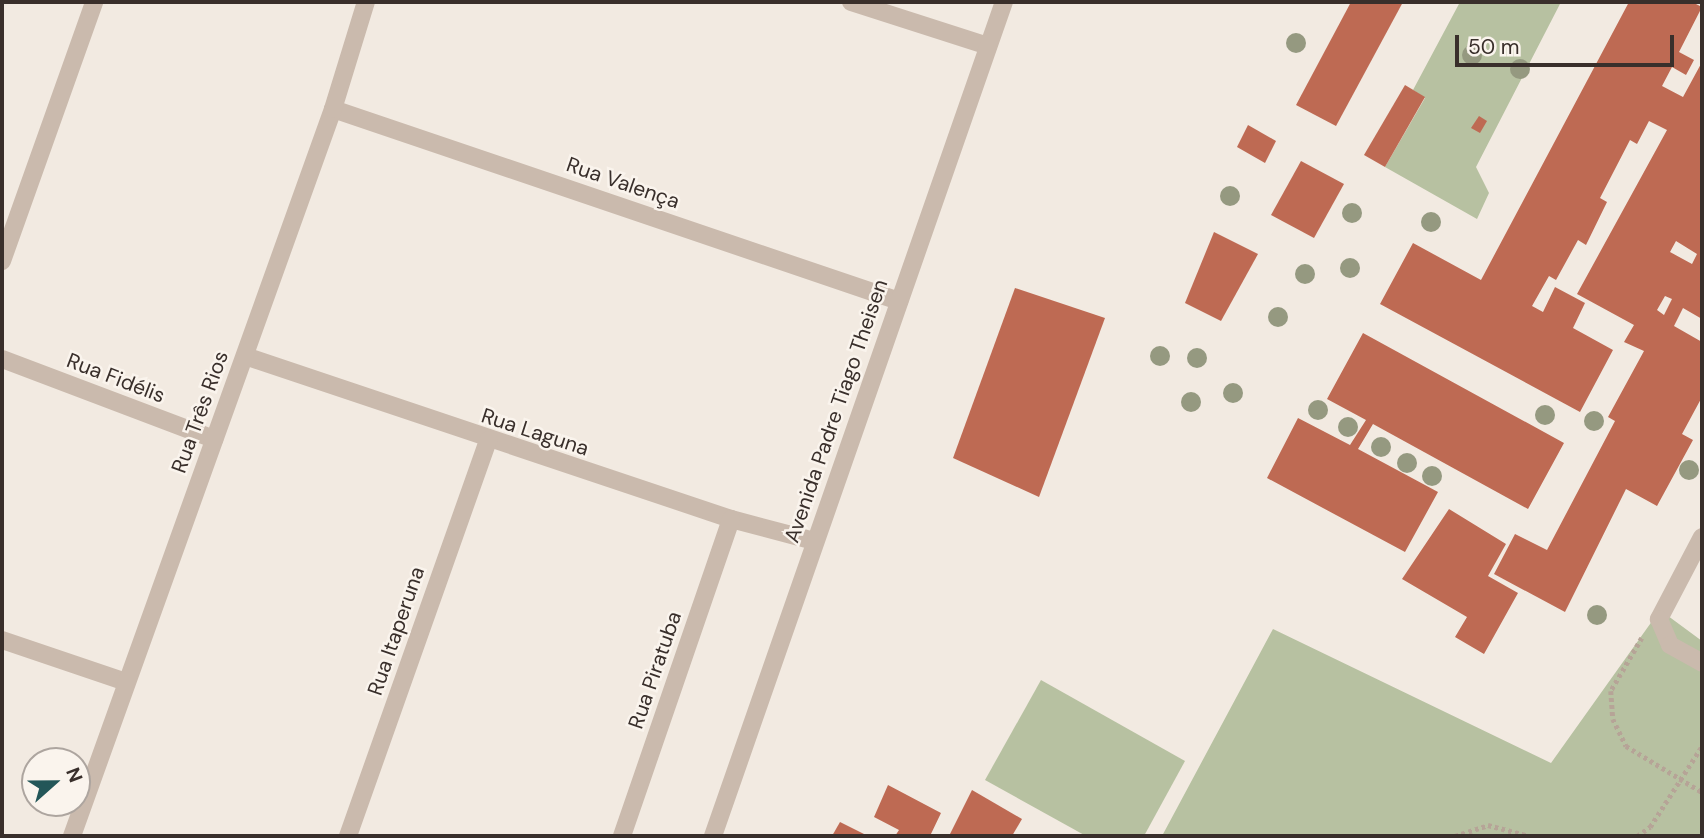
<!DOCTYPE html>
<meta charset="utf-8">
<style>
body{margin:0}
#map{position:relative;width:1704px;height:838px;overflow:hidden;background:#f2eae1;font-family:"DM Sans",sans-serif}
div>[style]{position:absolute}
.green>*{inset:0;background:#b7c1a1}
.building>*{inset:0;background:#be6a53}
.path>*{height:4.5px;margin-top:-2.25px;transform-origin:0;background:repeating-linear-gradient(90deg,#b6a497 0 3.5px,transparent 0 7px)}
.minor>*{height:18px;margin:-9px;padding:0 9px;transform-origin:9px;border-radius:9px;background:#cabaad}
.tertiary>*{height:18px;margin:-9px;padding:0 9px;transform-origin:9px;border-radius:9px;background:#cabaad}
.trees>*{width:20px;height:20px;margin:-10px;border-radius:50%;background:#959980}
span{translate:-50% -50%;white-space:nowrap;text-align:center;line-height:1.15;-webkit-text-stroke:5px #faf4ed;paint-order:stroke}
.street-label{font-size:21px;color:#392f2b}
.frame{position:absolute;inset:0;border:4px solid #392f2b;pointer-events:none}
.north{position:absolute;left:21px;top:747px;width:70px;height:70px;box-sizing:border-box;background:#faf4ed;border:2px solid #ada59f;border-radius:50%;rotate:69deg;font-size:19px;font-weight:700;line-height:28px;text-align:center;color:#392f2b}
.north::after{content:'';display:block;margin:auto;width:24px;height:32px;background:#235658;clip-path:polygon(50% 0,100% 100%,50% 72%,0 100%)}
.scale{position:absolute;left:1455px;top:35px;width:219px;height:32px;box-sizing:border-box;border:4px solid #392f2b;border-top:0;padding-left:9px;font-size:21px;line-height:24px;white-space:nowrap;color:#392f2b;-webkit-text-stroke:5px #faf4ed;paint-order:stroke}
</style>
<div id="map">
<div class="green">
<i style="clip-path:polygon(1460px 2px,1561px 2px,1476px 167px,1489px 193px,1477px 219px,1385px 167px,1425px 98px,1413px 90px)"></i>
<i style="clip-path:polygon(1660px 610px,1702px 641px,1702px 836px,1162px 836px,1273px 629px,1551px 763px)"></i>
<i style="clip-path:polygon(1041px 680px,1185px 761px,1144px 836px,1086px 836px,985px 780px)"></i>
</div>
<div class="building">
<i style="clip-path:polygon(1351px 2px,1403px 2px,1336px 126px,1296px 105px)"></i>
<i style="clip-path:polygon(evenodd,1629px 2px,1692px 2px,1702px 7px,1679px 52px,1694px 60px,1686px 75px,1672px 67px,1662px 86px,1683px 97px,1702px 62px,1702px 319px,1683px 308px,1674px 326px,1702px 342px,1702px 397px,1682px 434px,1693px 440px,1657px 506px,1626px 489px,1565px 612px,1494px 574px,1515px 534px,1547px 550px,1615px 421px,1608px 417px,1644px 351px,1624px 342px,1634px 325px,1577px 294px,1667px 130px,1649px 121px,1637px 144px,1630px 140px,1600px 198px,1607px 202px,1586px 245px,1578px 240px,1556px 280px,1549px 276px,1532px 306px,1543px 312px,1555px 287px,1585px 303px,1573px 328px,1613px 350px,1580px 412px,1380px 304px,1413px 243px,1481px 280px,1629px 2px,1676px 241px,1697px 254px,1692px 264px,1670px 252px,1676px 241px,1629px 2px,1665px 296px,1672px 299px,1664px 315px,1657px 310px,1665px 296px)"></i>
<i style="clip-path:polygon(1405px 85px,1425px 97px,1385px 167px,1364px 155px)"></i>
<i style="clip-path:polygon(1479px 116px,1487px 121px,1480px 133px,1471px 128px)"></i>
<i style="clip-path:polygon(1248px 125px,1276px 141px,1265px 163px,1237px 147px)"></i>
<i style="clip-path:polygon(1301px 161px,1344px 184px,1314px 238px,1271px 215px)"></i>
<i style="clip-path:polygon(1214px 232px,1258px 254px,1221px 321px,1185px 303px)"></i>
<i style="clip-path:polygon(1015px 288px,1105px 318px,1039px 497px,953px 458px)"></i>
<i style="clip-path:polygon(1363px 333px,1564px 443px,1528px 509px,1373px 424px,1358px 449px,1438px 492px,1405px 552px,1267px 478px,1298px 418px,1350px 445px,1366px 420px,1327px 399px)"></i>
<i style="clip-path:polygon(1449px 509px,1506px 544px,1488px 576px,1518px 593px,1484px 654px,1455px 637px,1467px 617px,1402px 579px)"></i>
<i style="clip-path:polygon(888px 785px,941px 813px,930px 836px,895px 836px,899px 830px,874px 817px)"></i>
<i style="clip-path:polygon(972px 790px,1022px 819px,1012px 836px,950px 834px)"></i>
<i style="clip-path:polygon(840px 822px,868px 836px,832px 836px)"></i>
</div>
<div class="path">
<i style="left:1642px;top:638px;width:61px;rotate:120.3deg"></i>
<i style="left:1611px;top:691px;width:28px;rotate:86deg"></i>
<i style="left:1613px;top:719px;width:30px;rotate:64deg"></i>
<i style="left:1626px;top:746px;width:89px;rotate:31.2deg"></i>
<i style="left:1455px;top:836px;width:35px;rotate:-18deg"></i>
<i style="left:1488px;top:825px;width:42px;rotate:15deg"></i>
<i style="left:1637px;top:836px;width:16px;rotate:-35deg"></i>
<i style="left:1650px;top:827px;width:96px;rotate:-57.3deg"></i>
</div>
<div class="minor">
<i style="left:851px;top:2px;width:144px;rotate:17.8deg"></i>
<i style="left:333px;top:109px;width:598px;rotate:18.74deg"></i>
<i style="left:2px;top:261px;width:275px;rotate:-70.4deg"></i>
<i style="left:245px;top:356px;width:513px;rotate:18.54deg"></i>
<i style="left:731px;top:519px;width:86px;rotate:14.8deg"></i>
<i style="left:2px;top:359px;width:227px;rotate:20.7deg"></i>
<i style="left:1702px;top:537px;width:93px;rotate:117.7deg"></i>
<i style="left:1659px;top:619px;width:28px;rotate:67deg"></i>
<i style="left:1670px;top:645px;width:37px;rotate:29deg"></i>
<i style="left:2px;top:640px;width:131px;rotate:18.7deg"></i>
<i style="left:72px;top:836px;width:772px;rotate:-70.25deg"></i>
<i style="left:333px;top:109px;width:112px;rotate:-72.9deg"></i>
<i style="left:348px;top:836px;width:420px;rotate:-70.5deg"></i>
<i style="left:622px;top:836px;width:335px;rotate:-71deg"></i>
</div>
<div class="tertiary">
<i style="left:713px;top:836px;width:883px;rotate:-70.77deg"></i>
</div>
<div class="trees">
<i style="left:1296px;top:43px"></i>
<i style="left:1472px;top:55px"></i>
<i style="left:1520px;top:69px"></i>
<i style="left:1230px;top:196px"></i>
<i style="left:1352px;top:213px"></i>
<i style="left:1431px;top:222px"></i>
<i style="left:1350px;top:268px"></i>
<i style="left:1305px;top:274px"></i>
<i style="left:1278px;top:317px"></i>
<i style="left:1160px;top:356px"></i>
<i style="left:1197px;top:358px"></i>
<i style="left:1233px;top:393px"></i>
<i style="left:1191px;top:402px"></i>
<i style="left:1318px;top:410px"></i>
<i style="left:1545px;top:415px"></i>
<i style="left:1594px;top:421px"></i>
<i style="left:1348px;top:427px"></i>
<i style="left:1381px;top:447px"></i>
<i style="left:1407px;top:463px"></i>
<i style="left:1689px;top:470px"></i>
<i style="left:1432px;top:476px"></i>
<i style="left:1597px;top:615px"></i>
</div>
<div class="street-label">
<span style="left:623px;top:183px;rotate:19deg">Rua Valença</span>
<span style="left:116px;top:378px;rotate:21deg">Rua Fidélis</span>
<span style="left:836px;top:411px;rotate:-71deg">Avenida Padre Tiago Theisen</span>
<span style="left:200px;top:412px;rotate:-70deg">Rua Três Rios</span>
<span style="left:535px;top:432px;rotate:18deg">Rua Laguna</span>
<span style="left:396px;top:631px;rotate:-71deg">Rua Itaperuna</span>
<span style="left:655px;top:670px;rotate:-71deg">Rua Piratuba</span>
</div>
<div class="frame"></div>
<div class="north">N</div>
<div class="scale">50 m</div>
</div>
